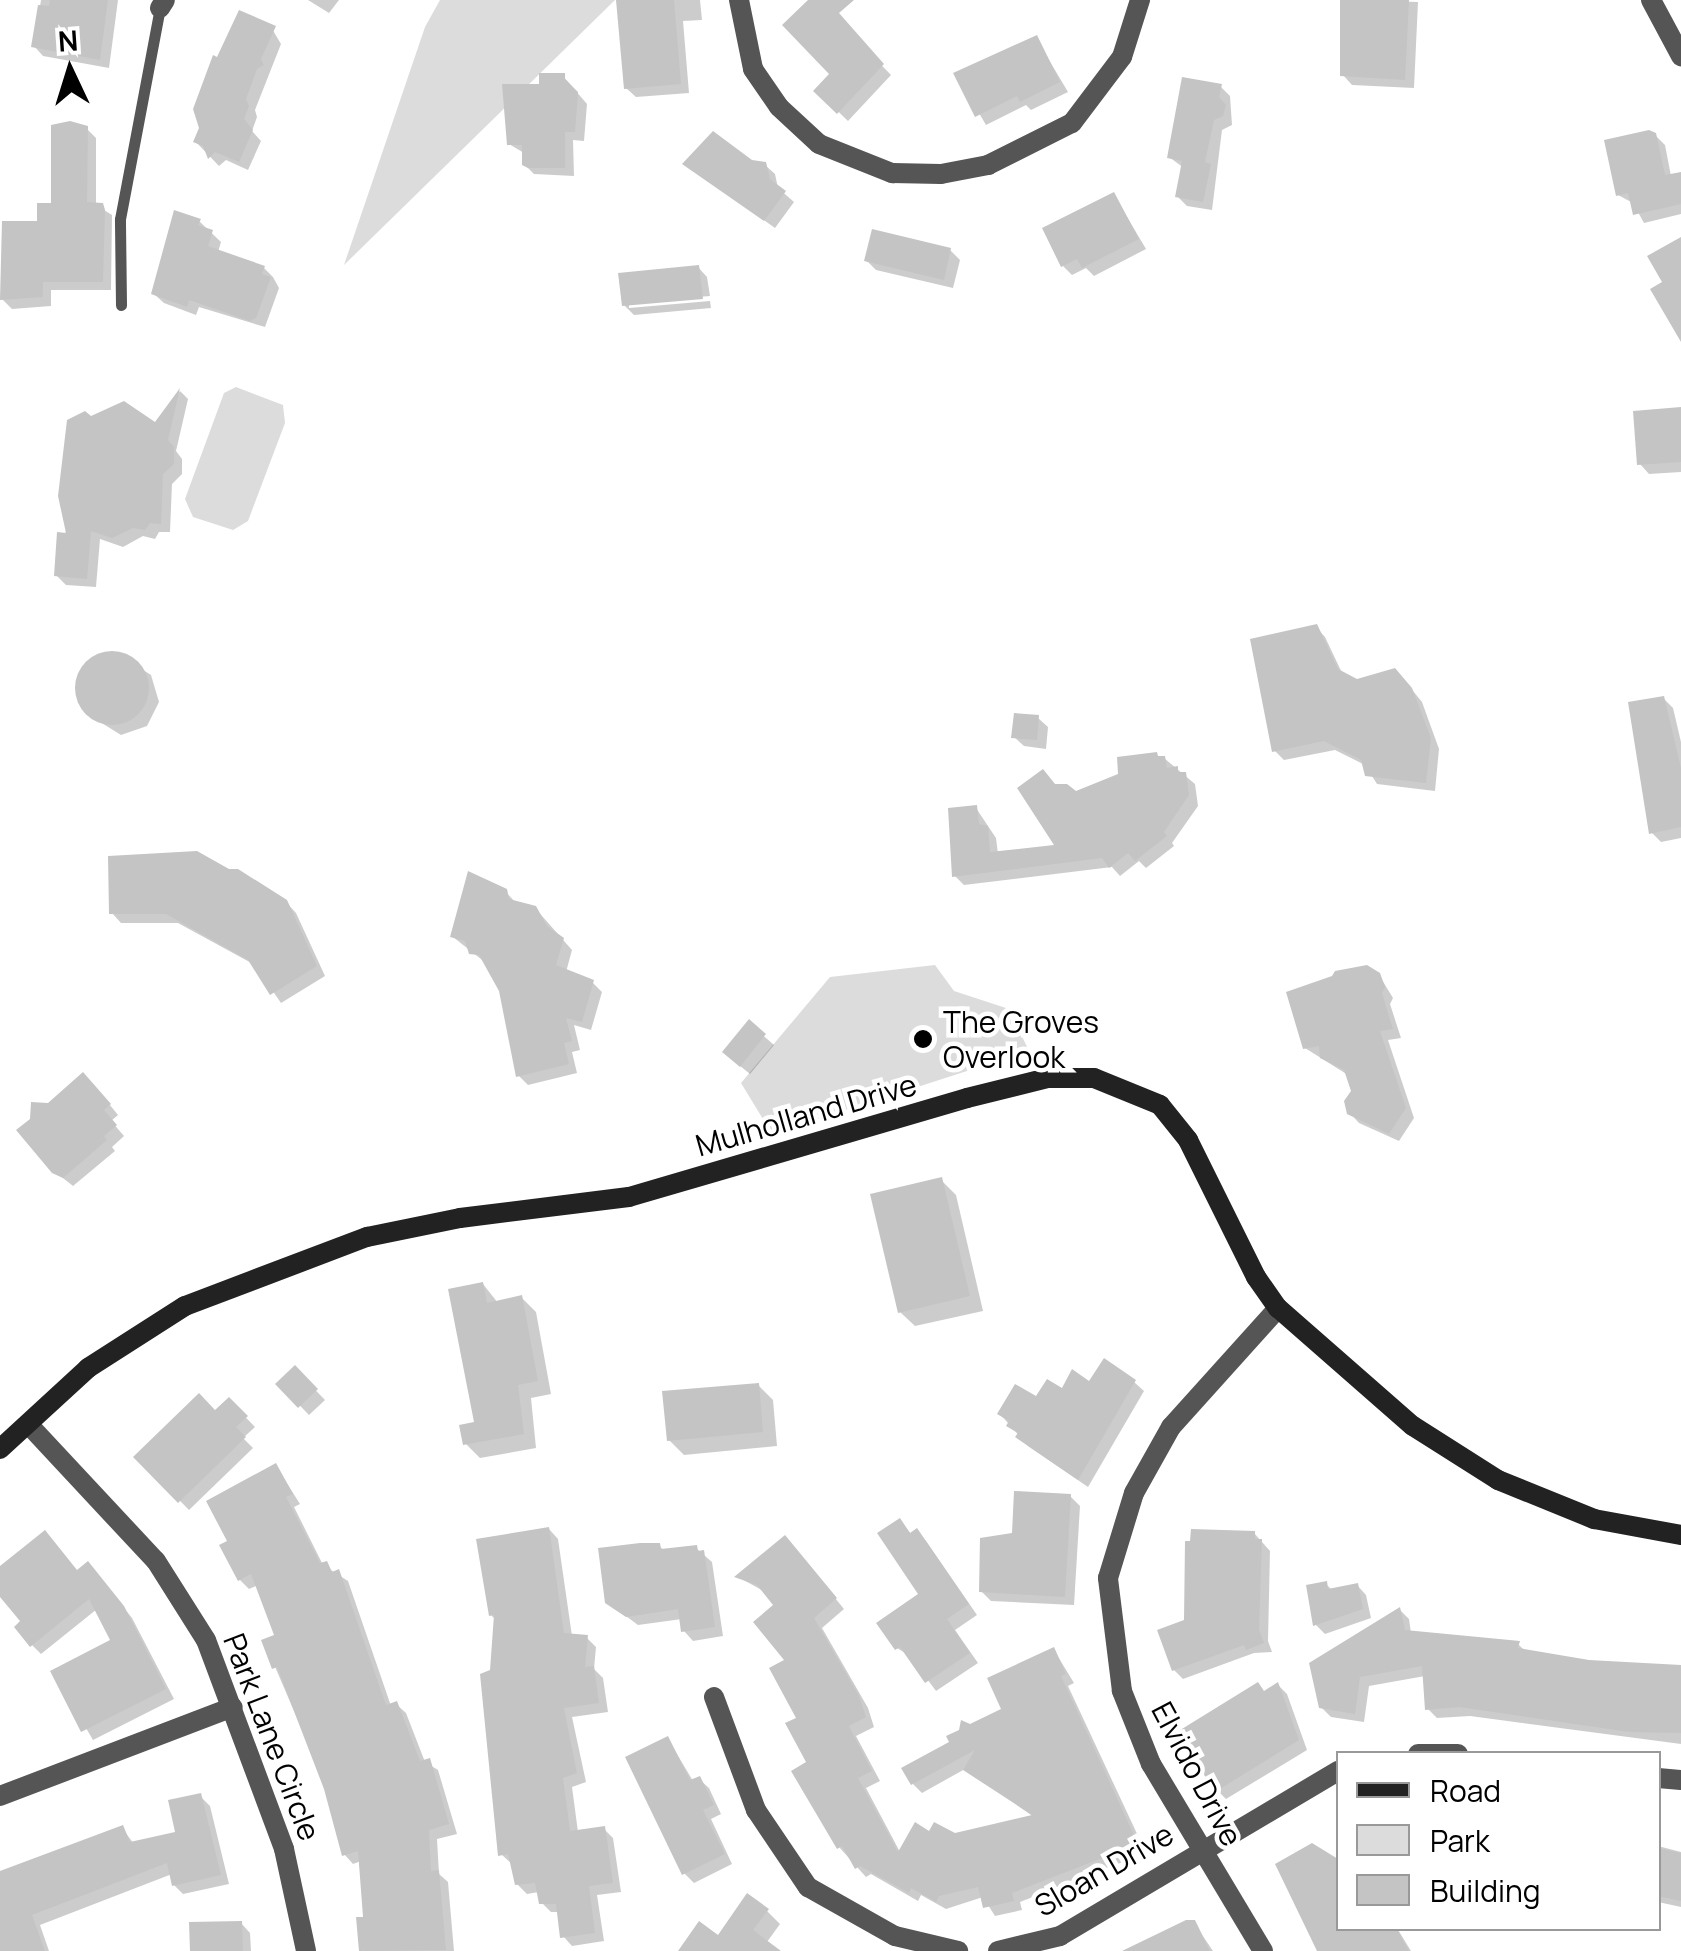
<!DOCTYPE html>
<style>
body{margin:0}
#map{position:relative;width:1681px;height:1951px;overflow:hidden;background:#fff;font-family:Manrope,sans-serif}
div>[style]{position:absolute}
.green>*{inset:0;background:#dcdcdc}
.shadow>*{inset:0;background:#0003}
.building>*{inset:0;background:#c4c4c4}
.round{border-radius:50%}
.service>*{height:11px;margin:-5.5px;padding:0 5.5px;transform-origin:5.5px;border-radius:5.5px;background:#555}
.minor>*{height:20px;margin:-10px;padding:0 10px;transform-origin:10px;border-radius:10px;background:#555}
.secondary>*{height:20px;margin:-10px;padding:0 10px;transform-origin:10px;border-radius:10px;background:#222}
.dots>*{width:28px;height:28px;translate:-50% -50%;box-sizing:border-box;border:5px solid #fff;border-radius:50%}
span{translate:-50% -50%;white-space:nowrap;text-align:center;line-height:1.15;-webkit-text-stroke:9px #fff;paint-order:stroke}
.poi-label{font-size:30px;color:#000}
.left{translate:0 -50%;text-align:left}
.street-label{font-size:30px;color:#000}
.legend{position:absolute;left:1336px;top:1751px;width:325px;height:180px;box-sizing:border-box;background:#fff;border:2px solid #999;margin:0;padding:12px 18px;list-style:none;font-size:30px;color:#000}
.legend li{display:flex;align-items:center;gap:20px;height:50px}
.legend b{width:50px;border:2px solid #999}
.north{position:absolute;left:20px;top:20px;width:100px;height:100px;-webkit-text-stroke:8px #fff;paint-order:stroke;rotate:356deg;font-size:28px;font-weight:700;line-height:40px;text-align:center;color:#000}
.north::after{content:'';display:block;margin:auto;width:35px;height:45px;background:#000;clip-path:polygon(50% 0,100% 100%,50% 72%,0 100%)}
</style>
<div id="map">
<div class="green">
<i style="clip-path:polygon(440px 0,615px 0,344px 265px,425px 27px)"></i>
<i style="clip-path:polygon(236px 387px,283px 405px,285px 423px,248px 521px,233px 530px,193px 517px,185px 499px,224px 393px)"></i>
<i style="clip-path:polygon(935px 965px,954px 991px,1009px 1009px,1029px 1051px,772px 1134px,741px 1083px,830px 977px)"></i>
</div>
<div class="shadow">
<i style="clip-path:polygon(41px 0,118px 0,109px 68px,43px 56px,34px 46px)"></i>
<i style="clip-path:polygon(308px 0,339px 0,329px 13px)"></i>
<i style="clip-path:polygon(619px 0,700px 0,702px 20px,683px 21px,689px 93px,636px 97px,626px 88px)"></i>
<i style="clip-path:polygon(811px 0,818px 0,891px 75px,848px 121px,817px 91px,833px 74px)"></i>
<i style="clip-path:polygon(1355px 0,1418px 2px,1414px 88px,1352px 85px,1343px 75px)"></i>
<i style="clip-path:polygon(271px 27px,281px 44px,255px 110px,257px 117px,252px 131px,261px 141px,248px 170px,226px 160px,219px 166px,196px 142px)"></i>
<i style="clip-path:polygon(1036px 38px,1068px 92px,1031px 110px,1026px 105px,986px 125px,956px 74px)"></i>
<i style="clip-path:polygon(563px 76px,587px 104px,584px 141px,573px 140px,574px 176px,534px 174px,524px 164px,524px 153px,509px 144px,541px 87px)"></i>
<i style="clip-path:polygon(1221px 87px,1230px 96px,1232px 125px,1222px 130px,1212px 210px,1187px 206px,1178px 197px,1184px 168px,1169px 157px)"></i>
<i style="clip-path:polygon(86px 128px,96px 138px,96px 205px,112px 215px,111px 290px,51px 290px,51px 306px,12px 309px,2px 299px,53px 205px)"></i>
<i style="clip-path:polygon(1655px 135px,1665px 145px,1671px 176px,1681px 174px,1681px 214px,1644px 223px,1633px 203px,1618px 195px)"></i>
<i style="clip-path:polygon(751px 163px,765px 165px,775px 174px,778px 188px,794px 202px,775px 228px,685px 164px)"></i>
<i style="clip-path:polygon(1114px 195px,1146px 249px,1094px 276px,1086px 268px,1072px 275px,1063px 266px)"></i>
<i style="clip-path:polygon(199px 221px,221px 242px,218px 252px,264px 268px,273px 277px,279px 288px,265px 327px,199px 307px,196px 315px,164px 303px,154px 294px)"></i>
<i style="clip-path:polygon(950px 250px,960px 260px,953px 288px,876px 270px,867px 261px)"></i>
<i style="clip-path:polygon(698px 267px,707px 277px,710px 296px,629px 303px,629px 308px,710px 301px,711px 308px,634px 315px,624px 305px)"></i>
<i style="clip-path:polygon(180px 391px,188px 399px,176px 451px,182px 459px,182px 474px,172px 484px,170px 532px,159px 532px,155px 539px,143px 536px,123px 547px,100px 539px,96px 587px,66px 585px,56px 575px,91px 419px,156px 426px)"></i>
<i style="clip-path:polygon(1681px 410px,1681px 472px,1649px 474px,1640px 464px)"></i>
<i style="clip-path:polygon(1316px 627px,1325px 637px,1343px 675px,1356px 681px,1405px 681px,1422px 702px,1439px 749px,1435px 791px,1377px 784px,1365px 765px,1335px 750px,1284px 760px,1274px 750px)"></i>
<i style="clip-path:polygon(115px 652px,151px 675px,159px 702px,147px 726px,121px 735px,84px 712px,76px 685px,89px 660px)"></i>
<i style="clip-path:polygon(1663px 698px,1673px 708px,1681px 742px,1681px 838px,1661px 842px,1651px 832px)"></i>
<i style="clip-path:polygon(1038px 718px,1048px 727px,1046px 749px,1024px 746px,1014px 737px)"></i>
<i style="clip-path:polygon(1164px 758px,1195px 784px,1198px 806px,1172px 843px,1174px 846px,1146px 868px,1139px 861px,1120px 876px,1112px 867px,964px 885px,955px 876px,976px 808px,996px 838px,998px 854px,1058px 847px,1057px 787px,1075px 794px)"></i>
<i style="clip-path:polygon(505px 891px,515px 902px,535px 908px,572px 950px,566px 972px,593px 983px,602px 992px,591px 1030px,574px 1025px,580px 1050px,572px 1052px,577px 1073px,528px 1085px,518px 1075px,501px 990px,486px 963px,453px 937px)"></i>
<i style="clip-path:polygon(286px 902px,296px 913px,325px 976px,281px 1003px,255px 965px,178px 923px,121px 923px,112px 913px)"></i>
<i style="clip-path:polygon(1379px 975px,1393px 998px,1390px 1004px,1401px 1038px,1388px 1040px,1414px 1118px,1399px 1141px,1359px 1123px,1349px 1112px,1353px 1092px,1348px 1075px,1305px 1048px,1334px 978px)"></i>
<i style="clip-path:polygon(749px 1023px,774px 1045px,750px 1074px,734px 1061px)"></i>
<i style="clip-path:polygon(93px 1084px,118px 1115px,111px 1121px,124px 1136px,112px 1147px,115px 1151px,73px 1186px,54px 1171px,49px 1105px)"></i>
<i style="clip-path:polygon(941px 1180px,956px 1195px,983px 1311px,915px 1326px,900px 1312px)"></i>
<i style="clip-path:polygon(483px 1284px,498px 1303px,522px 1298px,536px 1312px,551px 1394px,531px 1398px,536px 1448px,480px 1458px,466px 1444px,477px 1424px)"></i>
<i style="clip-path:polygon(295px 1369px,325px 1400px,309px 1415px,279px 1384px)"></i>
<i style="clip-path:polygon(1134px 1382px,1144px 1391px,1088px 1487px,1028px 1446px,1000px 1414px,1090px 1384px)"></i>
<i style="clip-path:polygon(758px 1385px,773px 1400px,777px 1446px,684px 1455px,669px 1440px)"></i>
<i style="clip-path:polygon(229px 1400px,255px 1427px,243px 1438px,253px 1448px,189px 1510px,137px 1457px,215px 1413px)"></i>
<i style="clip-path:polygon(276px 1466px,300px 1504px,294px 1507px,323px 1565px,348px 1581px,391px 1706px,396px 1704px,406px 1713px,425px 1762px,438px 1770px,457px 1834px,437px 1839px,439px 1874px,448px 1882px,454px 1951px,364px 1951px,359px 1920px,366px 1919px,361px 1861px,353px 1864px,344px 1854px,327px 1788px,264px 1641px,278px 1636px,258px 1585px,249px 1589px,240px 1580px,230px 1542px)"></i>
<i style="clip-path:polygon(1070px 1496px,1080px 1506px,1074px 1605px,991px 1601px,981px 1591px,1015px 1536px)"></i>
<i style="clip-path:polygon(900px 1521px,912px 1535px,917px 1532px,926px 1541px,977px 1615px,955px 1630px,978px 1663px,936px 1691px,910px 1656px,897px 1648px,922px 1595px)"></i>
<i style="clip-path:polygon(549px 1529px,558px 1539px,572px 1636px,587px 1638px,596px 1647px,594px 1669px,603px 1678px,608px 1712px,572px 1717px,586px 1782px,572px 1787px,578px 1832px,604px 1829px,613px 1838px,621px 1892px,597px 1895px,604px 1941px,572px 1946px,563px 1936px,559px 1912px,551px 1912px,541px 1902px,539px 1892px,527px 1894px,517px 1884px,512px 1864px,501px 1854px,492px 1671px,496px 1620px,491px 1615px)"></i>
<i style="clip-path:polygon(1254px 1533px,1270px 1551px,1268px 1641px,1272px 1652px,1254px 1653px,1183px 1679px,1174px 1670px)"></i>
<i style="clip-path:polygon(659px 1546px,665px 1551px,696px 1548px,712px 1562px,723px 1636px,693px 1641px,684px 1631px,682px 1619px,638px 1625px,607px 1602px)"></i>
<i style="clip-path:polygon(794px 1548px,844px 1609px,822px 1628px,868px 1708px,874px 1727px,856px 1736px,880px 1781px,866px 1788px,900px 1852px,930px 1834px,955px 1836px,1034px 1817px,965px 1769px,922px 1793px,913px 1784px,970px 1727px,1005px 1710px,1054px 1650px,1074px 1683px,1068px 1686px,1146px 1853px,1020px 1902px,1022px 1910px,995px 1916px,983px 1897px,946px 1909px,921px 1895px,918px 1901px,871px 1874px,866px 1877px,839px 1847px,809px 1764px,777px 1606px,767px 1593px,738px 1577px)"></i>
<i style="clip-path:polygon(0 1569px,97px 1574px,132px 1618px,174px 1699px,93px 1740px,53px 1672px,113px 1641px,97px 1609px,41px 1654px,32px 1645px,24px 1622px,0 1593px)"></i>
<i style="clip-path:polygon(1326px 1584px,1332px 1590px,1357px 1585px,1366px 1595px,1371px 1618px,1325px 1634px,1316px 1625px)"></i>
<i style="clip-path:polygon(1400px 1610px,1409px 1619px,1411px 1633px,1518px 1644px,1526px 1652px,1588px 1662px,1681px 1667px,1681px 1744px,1470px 1716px,1437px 1718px,1428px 1709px,1425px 1676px,1369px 1686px,1364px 1722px,1331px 1717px,1321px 1707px)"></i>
<i style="clip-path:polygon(1278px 1685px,1287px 1694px,1307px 1750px,1226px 1799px,1217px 1790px,1265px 1693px)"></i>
<i style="clip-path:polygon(668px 1739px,693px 1781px,699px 1779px,709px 1788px,721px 1814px,711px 1819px,732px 1864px,694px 1883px,684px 1873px)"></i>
<i style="clip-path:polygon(200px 1796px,210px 1806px,229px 1884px,183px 1894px,174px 1885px,172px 1874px,40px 1925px,49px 1951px,0 1951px,0 1872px,122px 1828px,134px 1844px,178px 1834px)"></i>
<i style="clip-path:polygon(1312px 1846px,1338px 1862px,1338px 1928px,1397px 1928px,1411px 1951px,1320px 1951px)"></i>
<i style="clip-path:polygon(1658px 1846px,1681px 1852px,1681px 1907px,1658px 1902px)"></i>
<i style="clip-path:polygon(767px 1911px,780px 1924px,767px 1942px,779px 1951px,678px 1951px,719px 1938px)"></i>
<i style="clip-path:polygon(241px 1923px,250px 1933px,251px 1951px,193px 1951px)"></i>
<i style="clip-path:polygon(1194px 1923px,1213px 1951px,1130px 1951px)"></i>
</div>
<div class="building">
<i style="clip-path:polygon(50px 0,108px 0,100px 60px,31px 47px,38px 5px,49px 6px)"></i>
<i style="clip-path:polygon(616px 0,674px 0,681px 84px,624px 89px)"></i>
<i style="clip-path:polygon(808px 0,854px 0,839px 13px,884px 64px,837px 114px,813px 91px,829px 74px,782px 25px)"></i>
<i style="clip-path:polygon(1340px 0,1409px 0,1405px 80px,1340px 76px)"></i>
<i style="clip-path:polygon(239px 10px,276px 26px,261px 59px,264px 65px,257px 69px,246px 99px,249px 106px,244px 119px,253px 130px,239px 162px,215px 152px,208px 159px,203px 146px,193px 142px,199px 128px,193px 109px,213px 55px,217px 57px)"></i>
<i style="clip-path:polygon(1037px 35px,1060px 82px,1020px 102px,1017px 96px,975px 117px,953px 73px)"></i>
<i style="clip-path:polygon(539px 73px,565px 73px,565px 79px,578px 92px,575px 132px,565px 132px,565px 168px,528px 168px,522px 165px,522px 145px,507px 145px,502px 84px,539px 84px)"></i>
<i style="clip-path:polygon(1182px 77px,1222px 84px,1219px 97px,1226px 105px,1223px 116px,1214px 120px,1205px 162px,1211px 164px,1203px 202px,1175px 197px,1182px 161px,1167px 158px)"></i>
<i style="clip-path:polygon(70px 121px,88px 126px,87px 202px,103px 203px,105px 210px,103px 282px,43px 282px,43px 297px,0 300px,2px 221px,37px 221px,37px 203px,51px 203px,51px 125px)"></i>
<i style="clip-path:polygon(1649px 130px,1656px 133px,1665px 175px,1681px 172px,1681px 204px,1633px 215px,1628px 193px,1616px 196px,1604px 140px)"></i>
<i style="clip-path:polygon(713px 131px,752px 160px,766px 162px,770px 179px,786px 191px,764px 221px,682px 164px)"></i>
<i style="clip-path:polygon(1114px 192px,1139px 239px,1082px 268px,1077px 259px,1061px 267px,1042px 228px)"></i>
<i style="clip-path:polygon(174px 210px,201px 219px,198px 225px,213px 230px,208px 246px,265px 266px,262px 274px,271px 277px,256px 318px,250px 321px,189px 300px,187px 307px,151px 294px)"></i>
<i style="clip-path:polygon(872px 229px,951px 248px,944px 280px,864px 261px)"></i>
<i style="clip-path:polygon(1681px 237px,1681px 342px,1650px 289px,1662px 282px,1647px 256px)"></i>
<i style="clip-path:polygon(699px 265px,703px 299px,622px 306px,618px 273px)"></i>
<i style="clip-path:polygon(180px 388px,168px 440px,174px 447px,174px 464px,163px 474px,161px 524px,150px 523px,145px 530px,133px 528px,112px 538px,91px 531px,87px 579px,54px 576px,57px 532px,66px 533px,58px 496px,67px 420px,85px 411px,91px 416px,124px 401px,155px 422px)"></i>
<i style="clip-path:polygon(1681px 407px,1681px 462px,1637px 465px,1633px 411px)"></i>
<i style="clip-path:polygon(1317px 624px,1338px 669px,1357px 679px,1395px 668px,1412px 688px,1431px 738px,1426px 783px,1365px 776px,1361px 760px,1324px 741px,1272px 752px,1250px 639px)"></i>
<i class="round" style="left:75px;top:651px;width:74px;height:74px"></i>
<i style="clip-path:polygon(1664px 696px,1681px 768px,1681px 827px,1649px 834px,1628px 702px)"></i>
<i style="clip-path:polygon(1014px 713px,1039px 715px,1037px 740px,1011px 738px)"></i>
<i style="clip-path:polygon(1157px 752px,1158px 756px,1165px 756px,1167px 768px,1178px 766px,1178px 772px,1186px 772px,1189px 795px,1164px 832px,1167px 836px,1135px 861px,1128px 853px,1109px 868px,1102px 858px,952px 877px,948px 808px,977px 805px,979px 824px,988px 826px,990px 852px,1054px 845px,1017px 788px,1043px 769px,1055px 784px,1067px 784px,1076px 791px,1118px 774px,1117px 757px)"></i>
<i style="clip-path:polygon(197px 851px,229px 869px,238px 869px,287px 900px,317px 966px,270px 995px,248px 960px,166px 914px,109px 914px,108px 856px)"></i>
<i style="clip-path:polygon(468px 871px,507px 889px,509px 899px,536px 906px,547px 926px,564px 938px,556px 965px,594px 980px,582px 1022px,566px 1018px,572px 1041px,564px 1043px,569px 1064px,516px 1077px,499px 991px,479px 955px,469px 954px,465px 941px,450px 937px)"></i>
<i style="clip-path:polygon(1367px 965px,1380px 973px,1385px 987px,1382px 993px,1393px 1029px,1380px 1031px,1406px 1108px,1389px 1134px,1347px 1114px,1344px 1101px,1351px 1091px,1344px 1070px,1320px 1058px,1319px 1046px,1303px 1049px,1286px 992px,1332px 976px,1335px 971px)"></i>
<i style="clip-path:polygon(749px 1019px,766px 1034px,740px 1067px,722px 1052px)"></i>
<i style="clip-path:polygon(83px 1072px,111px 1104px,104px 1110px,117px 1125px,104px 1136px,107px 1140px,63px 1178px,52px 1173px,16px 1130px,30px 1119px,31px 1102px,48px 1103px)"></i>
<i style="clip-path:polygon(942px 1177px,970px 1296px,898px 1313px,870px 1194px)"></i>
<i style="clip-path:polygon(483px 1282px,487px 1303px,522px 1295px,538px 1381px,518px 1385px,524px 1434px,463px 1445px,459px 1425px,474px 1422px,448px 1289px)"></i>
<i style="clip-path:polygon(1104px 1358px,1136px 1380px,1078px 1480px,1015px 1437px,1018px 1433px,1006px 1426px,1009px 1421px,997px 1414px,1015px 1384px,1036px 1396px,1047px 1379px,1062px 1388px,1072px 1369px,1089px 1381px)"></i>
<i style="clip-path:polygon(295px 1365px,318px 1389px,298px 1408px,275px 1384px)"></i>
<i style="clip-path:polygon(759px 1383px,763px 1432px,667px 1441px,662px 1391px)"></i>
<i style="clip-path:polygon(199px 1393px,215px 1410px,229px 1397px,248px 1416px,236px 1427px,246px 1437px,178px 1503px,133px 1457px)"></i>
<i style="clip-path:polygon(276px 1463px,293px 1494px,286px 1497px,320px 1563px,327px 1561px,332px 1572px,339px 1569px,386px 1705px,397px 1701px,420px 1761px,430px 1758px,449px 1824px,429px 1830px,431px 1871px,439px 1870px,446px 1950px,359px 1951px,356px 1917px,363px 1917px,358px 1851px,342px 1856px,324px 1789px,277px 1667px,272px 1669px,261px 1640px,274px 1635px,251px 1574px,238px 1581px,219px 1545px,227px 1541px,206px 1501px)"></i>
<i style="clip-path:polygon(1014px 1491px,1071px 1494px,1065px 1597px,979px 1592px,980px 1538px,1012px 1533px)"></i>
<i style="clip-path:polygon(900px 1518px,910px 1533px,917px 1528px,969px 1604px,947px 1619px,970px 1653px,925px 1683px,900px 1647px,895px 1650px,876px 1623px,918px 1594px,877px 1533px)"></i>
<i style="clip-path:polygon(549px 1527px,564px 1633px,588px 1635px,585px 1667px,594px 1666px,599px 1703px,564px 1708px,577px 1773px,563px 1778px,570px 1831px,605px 1826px,613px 1883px,589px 1886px,595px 1933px,560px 1938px,556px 1904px,539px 1904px,535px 1883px,515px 1885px,508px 1854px,498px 1856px,480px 1674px,490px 1670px,494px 1615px,489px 1616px,476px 1539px)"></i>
<i style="clip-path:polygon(1191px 1529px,1255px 1531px,1255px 1539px,1262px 1539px,1259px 1630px,1264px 1643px,1246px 1650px,1244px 1645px,1172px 1671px,1157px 1630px,1184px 1620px,1185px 1541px,1190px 1541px)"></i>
<i style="clip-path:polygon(45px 1530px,77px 1570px,88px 1561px,124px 1606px,166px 1689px,81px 1732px,50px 1671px,110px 1640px,89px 1599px,30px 1647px,14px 1627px,20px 1621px,0 1597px,0 1566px)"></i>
<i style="clip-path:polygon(785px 1535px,837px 1598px,814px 1618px,859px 1696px,866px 1717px,849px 1726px,872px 1771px,858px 1778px,898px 1852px,915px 1822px,929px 1831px,934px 1822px,955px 1833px,1032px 1815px,963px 1770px,975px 1750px,911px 1785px,901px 1768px,949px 1742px,946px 1736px,959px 1730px,961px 1720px,970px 1724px,1001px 1709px,987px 1678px,1054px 1647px,1066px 1674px,1061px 1676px,1138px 1844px,1012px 1893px,1014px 1901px,983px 1908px,978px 1887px,939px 1896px,936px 1902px,911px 1888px,909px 1893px,860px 1866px,855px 1869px,842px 1846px,837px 1849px,791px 1771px,806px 1762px,785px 1723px,796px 1718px,769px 1668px,784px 1660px,753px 1622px,773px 1605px,757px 1585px,734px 1577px)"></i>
<i style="clip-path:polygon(640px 1543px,660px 1543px,661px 1549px,697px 1545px,698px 1551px,704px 1550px,715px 1627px,681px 1632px,678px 1609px,626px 1617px,605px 1603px,598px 1548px)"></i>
<i style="clip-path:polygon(1327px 1581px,1328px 1589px,1358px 1583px,1363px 1609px,1313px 1626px,1306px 1585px)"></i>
<i style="clip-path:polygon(1400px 1607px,1405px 1630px,1520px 1641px,1518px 1648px,1589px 1660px,1681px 1665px,1681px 1733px,1629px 1732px,1459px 1707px,1425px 1710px,1422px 1666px,1360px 1677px,1355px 1714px,1319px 1708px,1309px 1663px)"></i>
<i style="clip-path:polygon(1258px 1682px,1264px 1691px,1278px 1682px,1299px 1740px,1215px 1792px,1177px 1732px)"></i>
<i style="clip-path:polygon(668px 1736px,690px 1780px,700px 1776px,714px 1805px,703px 1810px,725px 1854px,682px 1875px,625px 1757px)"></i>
<i style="clip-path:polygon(201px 1793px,221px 1875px,172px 1886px,167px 1863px,32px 1915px,45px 1951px,0 1951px,0 1871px,123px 1825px,130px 1842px,175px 1832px,168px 1800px)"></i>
<i style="clip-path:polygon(1312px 1843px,1338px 1859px,1338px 1928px,1396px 1928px,1409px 1951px,1317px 1951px,1275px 1864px)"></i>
<i style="clip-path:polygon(1658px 1848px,1681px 1853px,1681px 1901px,1658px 1896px)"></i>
<i style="clip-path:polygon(747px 1893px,769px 1909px,753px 1930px,781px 1951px,678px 1951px,699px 1921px,718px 1935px)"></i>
<i style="clip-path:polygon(1186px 1920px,1195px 1920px,1210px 1951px,1122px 1951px)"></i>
<i style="clip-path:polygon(242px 1921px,243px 1951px,190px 1951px,189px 1922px)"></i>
</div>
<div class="service">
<i style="left:121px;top:305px;width:86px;rotate:-90.7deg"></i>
<i style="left:120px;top:219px;width:215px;rotate:-79.3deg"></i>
</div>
<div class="minor">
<i style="left:739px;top:0;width:70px;rotate:78.5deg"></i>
<i style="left:753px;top:69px;width:46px;rotate:55.6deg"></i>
<i style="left:779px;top:107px;width:54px;rotate:42.8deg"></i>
<i style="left:819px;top:144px;width:79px;rotate:21.7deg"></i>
<i style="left:892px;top:173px;width:49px;rotate:1.2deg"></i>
<i style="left:941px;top:174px;width:48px;rotate:-10.8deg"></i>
<i style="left:988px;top:165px;width:94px;rotate:-26.6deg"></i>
<i style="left:1072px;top:123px;width:83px;rotate:-52.9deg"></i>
<i style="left:1122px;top:57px;width:60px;rotate:-72.5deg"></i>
<i style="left:1651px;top:0;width:64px;rotate:61.8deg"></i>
<i style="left:160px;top:8px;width:9px;rotate:-58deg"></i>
<i style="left:29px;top:1425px;width:186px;rotate:47deg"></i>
<i style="left:156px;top:1561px;width:93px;rotate:57.7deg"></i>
<i style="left:206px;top:1640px;width:223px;rotate:69.5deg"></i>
<i style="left:284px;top:1849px;width:104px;rotate:77.8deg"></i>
<i style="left:714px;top:1697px;width:121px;rotate:69.6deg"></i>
<i style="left:756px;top:1810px;width:93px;rotate:56deg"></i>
<i style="left:808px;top:1887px;width:100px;rotate:29.4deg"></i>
<i style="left:895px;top:1936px;width:65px;rotate:13.4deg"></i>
<i style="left:1418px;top:1754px;width:40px"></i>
<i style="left:1658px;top:1778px;width:23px;rotate:5deg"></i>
<i style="left:0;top:1796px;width:249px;rotate:-20.9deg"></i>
<i style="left:998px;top:1951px;width:64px;rotate:-13.6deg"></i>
<i style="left:1060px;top:1936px;width:323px;rotate:-30.7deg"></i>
<i style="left:1263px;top:1951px;width:218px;rotate:-120.9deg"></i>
<i style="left:1151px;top:1764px;width:79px;rotate:-111.7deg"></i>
<i style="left:1122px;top:1691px;width:114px;rotate:-97.1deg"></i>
<i style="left:1108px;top:1578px;width:89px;rotate:-73deg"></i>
<i style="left:1134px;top:1493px;width:76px;rotate:-60.7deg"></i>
<i style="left:1171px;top:1427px;width:160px;rotate:-48deg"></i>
</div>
<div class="secondary">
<i style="left:0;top:1449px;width:120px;rotate:-42.6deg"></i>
<i style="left:88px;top:1368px;width:115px;rotate:-32.6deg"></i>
<i style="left:185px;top:1306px;width:195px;rotate:-20.8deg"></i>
<i style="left:367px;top:1237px;width:95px;rotate:-11.5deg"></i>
<i style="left:460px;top:1218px;width:170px;rotate:-7.1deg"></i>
<i style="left:629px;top:1197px;width:352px;rotate:-16.3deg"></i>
<i style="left:967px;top:1098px;width:83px;rotate:-13.9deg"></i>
<i style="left:1048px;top:1078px;width:46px"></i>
<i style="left:1094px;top:1078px;width:71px;rotate:22.2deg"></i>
<i style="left:1160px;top:1105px;width:45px;rotate:51.3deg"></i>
<i style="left:1188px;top:1140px;width:153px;rotate:63.6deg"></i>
<i style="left:1256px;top:1277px;width:38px;rotate:55deg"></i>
<i style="left:1278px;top:1308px;width:179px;rotate:41.2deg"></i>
<i style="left:1413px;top:1426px;width:101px;rotate:32.4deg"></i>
<i style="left:1498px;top:1480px;width:104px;rotate:22.1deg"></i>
<i style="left:1594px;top:1519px;width:88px;rotate:10.4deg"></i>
</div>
<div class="dots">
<i style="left:923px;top:1039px;background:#000"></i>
</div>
<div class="poi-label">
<span class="left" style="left:943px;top:1039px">The Groves<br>Overlook</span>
</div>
<div class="street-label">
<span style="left:806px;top:1115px;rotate:-16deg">Mulholland Drive</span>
<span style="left:272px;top:1737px;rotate:69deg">Park Lane Circle</span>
<span style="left:1197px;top:1774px;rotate:62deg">Elvido Drive</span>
<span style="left:1104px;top:1870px;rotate:-30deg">Sloan Drive</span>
</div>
<ul class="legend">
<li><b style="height:12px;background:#222"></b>Road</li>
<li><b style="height:28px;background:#dcdcdc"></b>Park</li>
<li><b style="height:28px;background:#c4c4c4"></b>Building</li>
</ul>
<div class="north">N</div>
</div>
